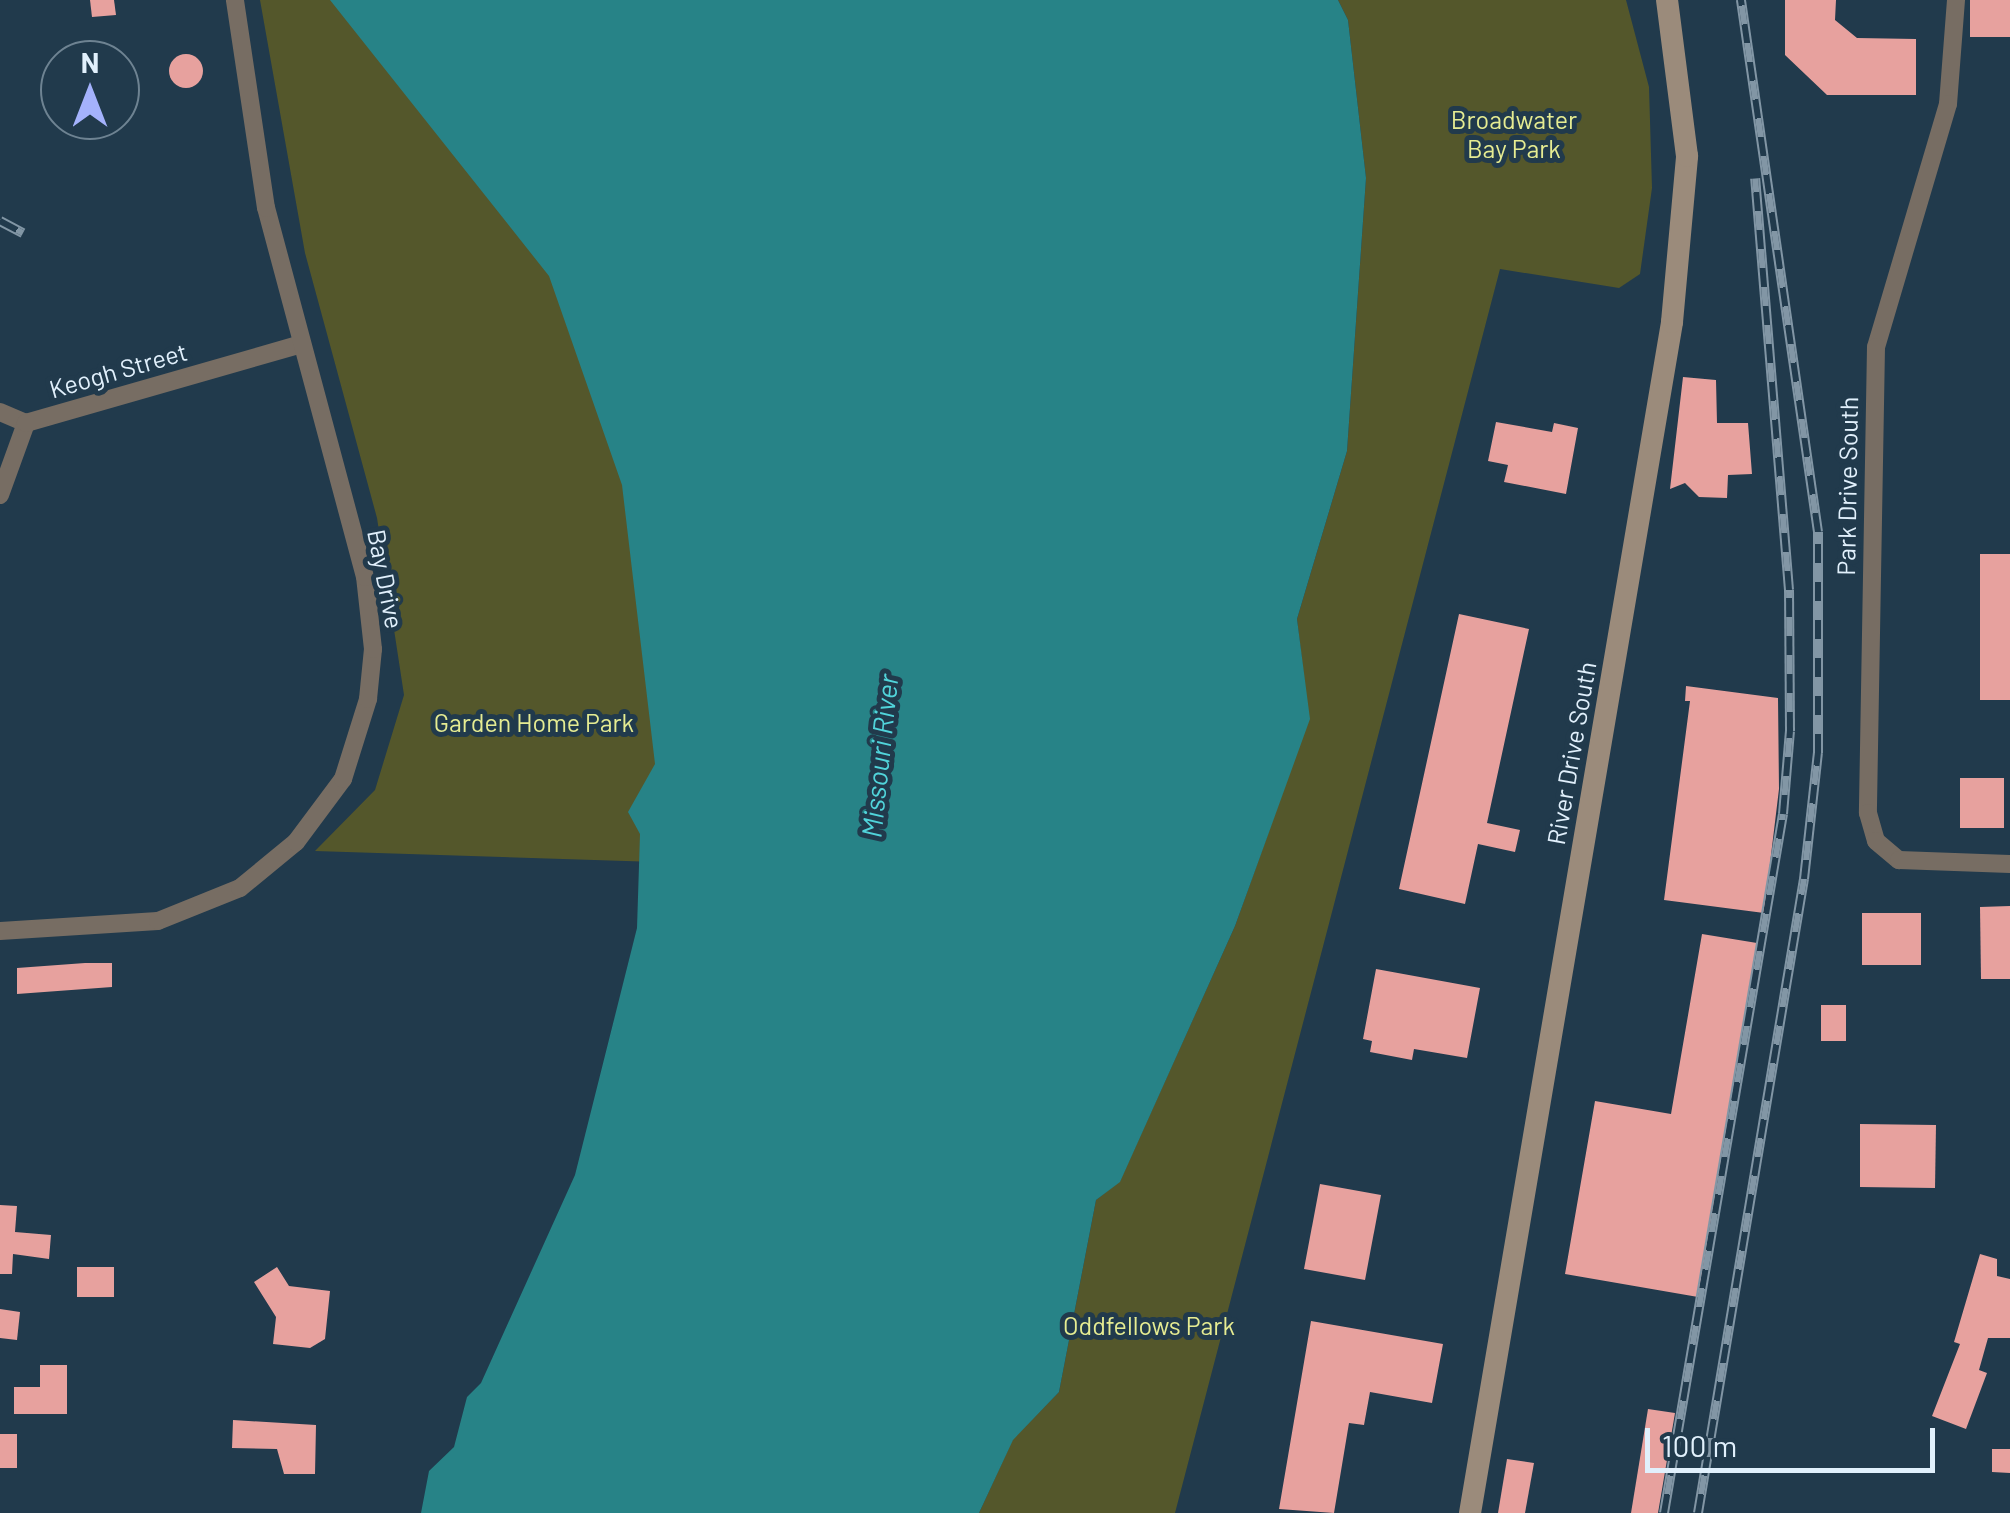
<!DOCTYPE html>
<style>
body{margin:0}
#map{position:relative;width:2010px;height:1513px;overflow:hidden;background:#213a4c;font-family:Barlow,sans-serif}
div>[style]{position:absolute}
.green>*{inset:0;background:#54572b}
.water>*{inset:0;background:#278387}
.building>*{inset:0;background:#e7a19e}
.round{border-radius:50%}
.street>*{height:18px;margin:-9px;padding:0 9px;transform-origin:9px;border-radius:9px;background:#776d63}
.secondary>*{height:22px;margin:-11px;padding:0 11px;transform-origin:11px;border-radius:11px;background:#9b8b7b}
.rail>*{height:10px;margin-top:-5px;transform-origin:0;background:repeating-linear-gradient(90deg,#213a4c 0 19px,#8296a5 0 38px);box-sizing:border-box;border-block:2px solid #8296a5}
span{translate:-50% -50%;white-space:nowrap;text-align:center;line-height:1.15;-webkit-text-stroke:10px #213a4c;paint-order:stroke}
.park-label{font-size:25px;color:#e6ec92}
.street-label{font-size:25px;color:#e1f0fc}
.water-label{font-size:28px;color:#51d4db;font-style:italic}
.north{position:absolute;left:40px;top:40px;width:100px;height:100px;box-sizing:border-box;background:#213a4c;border:2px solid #6e8392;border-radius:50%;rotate:0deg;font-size:28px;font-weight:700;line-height:40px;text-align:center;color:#e1f0fc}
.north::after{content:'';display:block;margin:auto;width:35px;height:45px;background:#a4b2fc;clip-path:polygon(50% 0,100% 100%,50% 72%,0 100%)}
.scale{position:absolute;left:1645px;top:1428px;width:290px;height:45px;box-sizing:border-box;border:5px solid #e1f0fc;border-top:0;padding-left:12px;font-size:30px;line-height:35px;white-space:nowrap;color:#e1f0fc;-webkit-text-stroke:8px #213a4c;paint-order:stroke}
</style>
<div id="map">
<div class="green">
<i style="clip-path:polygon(260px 0,356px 0,518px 204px,612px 380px,670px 680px,657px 862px,315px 851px,375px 790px,404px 695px,377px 518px,305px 253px)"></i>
<i style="clip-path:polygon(1338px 0,1626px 0,1649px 87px,1652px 188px,1640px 274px,1619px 288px,1500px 269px,1175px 1513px,979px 1513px,1013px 1439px,1059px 1392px,1096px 1200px,1120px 1181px,1235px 926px,1309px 719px,1297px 619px,1347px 451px,1366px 178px,1348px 20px)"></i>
</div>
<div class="water">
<i style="clip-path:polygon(330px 0,1338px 0,1348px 20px,1366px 178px,1347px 451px,1297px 619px,1310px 719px,1235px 926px,1120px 1182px,1096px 1200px,1059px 1392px,1013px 1440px,979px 1513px,421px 1513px,429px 1471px,454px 1447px,467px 1397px,481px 1383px,575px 1175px,637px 928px,640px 834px,628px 812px,655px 764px,622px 485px,549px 276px)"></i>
</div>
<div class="building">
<i style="clip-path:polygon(90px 0,114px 0,116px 15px,92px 17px)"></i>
<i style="clip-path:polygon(1785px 0,1836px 0,1835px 20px,1857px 38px,1916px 39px,1916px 95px,1827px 95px,1785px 55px)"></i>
<i style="clip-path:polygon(1970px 0,2010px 0,2010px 37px,1970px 37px)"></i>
<i class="round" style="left:169px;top:54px;width:34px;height:34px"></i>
<i style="clip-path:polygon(1683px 377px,1716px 380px,1717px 423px,1748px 423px,1752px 474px,1728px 475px,1727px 498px,1699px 497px,1685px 483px,1670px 489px)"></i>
<i style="clip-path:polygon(1496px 422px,1552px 432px,1554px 423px,1578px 428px,1566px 494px,1504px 482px,1508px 465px,1488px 461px)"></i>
<i style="clip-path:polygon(1980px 554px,2010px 554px,2010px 700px,1980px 700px)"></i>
<i style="clip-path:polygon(1459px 614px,1529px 629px,1487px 823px,1520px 830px,1515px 852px,1478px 844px,1465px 904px,1399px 889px)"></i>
<i style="clip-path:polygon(1686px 686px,1778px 698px,1779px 789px,1764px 913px,1664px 900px,1690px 701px,1685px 701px)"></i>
<i style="clip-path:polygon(1960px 778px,2004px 778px,2004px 828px,1960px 828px)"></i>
<i style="clip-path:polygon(2010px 906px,2010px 979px,1981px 979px,1980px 907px)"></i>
<i style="clip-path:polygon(1862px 913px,1921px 913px,1921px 965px,1862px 965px)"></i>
<i style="clip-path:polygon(1702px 934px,1757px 943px,1698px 1297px,1565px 1274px,1595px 1101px,1671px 1114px)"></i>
<i style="clip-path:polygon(85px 963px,112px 963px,112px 987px,17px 994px,17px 968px)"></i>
<i style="clip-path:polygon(1376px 969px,1480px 988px,1467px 1058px,1414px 1049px,1412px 1060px,1370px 1052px,1372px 1041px,1363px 1039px)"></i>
<i style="clip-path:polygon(1821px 1005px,1846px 1005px,1846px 1041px,1821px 1041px)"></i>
<i style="clip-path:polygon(1860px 1124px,1936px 1125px,1935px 1188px,1860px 1187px)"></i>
<i style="clip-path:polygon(1320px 1184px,1381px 1195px,1365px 1280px,1304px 1269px)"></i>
<i style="clip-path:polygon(0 1205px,17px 1206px,15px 1232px,51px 1235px,49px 1259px,13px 1254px,12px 1274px,0 1274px)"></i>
<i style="clip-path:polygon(1980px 1254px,1997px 1259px,1997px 1276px,2010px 1279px,2010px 1338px,1988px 1338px,1979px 1370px,1987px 1373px,1966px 1429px,1932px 1416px,1960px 1344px,1954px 1342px)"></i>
<i style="clip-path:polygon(77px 1267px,114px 1267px,114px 1297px,77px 1297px)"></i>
<i style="clip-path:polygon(277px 1267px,289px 1286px,330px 1291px,325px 1339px,310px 1348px,273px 1344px,276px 1317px,254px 1282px)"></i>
<i style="clip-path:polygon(0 1309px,20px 1312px,17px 1340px,0 1338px)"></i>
<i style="clip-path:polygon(1311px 1321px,1443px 1344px,1432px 1403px,1370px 1392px,1364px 1425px,1349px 1423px,1334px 1513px,1279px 1509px)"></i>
<i style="clip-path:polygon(40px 1365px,67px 1365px,67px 1414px,14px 1414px,14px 1387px,40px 1387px)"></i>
<i style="clip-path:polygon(1648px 1409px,1675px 1413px,1658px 1513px,1631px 1513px)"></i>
<i style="clip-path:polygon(233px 1420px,316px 1425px,315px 1474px,284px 1474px,277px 1449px,232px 1448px)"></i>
<i style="clip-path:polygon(0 1434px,17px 1434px,17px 1468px,0 1468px)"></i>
<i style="clip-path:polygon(1992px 1449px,2010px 1449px,2010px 1473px,1992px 1472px)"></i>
<i style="clip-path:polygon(1507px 1459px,1534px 1463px,1525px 1513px,1498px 1513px)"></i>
</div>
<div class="street">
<i style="left:1956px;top:0;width:104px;rotate:94.4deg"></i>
<i style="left:1948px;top:104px;width:253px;rotate:106.5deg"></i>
<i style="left:1876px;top:347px;width:466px;rotate:91deg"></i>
<i style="left:1868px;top:813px;width:29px;rotate:74deg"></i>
<i style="left:1876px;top:841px;width:30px;rotate:40deg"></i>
<i style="left:1899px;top:860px;width:111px;rotate:2.1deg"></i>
<i style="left:0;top:412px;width:28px;rotate:23deg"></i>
<i style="left:0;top:495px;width:77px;rotate:-70.1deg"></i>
<i style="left:26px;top:423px;width:283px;rotate:-16deg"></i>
<i style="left:0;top:931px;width:158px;rotate:-3.6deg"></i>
<i style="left:158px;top:921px;width:88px;rotate:-21.9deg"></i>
<i style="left:240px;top:888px;width:72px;rotate:-39.4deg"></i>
<i style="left:296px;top:842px;width:79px;rotate:-53.3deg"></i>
<i style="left:343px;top:779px;width:84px;rotate:-72.6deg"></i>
<i style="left:368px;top:699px;width:50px;rotate:-84.3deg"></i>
<i style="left:373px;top:649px;width:72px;rotate:-96.3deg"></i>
<i style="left:365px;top:577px;width:382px;rotate:-105deg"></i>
<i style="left:266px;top:208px;width:210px;rotate:-98.5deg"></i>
</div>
<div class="secondary">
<i style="left:1470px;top:1513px;width:1208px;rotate:-80.37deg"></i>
<i style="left:1672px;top:322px;width:167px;rotate:-84.8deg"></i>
<i style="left:1687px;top:156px;width:157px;rotate:-97.3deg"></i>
</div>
<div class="rail">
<i style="left:0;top:221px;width:26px;rotate:28deg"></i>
<i style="left:1664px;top:1513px;width:709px;rotate:-80.34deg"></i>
<i style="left:1783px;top:814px;width:83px;rotate:-85.2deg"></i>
<i style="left:1790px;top:731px;width:141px;rotate:-90.4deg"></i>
<i style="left:1789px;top:590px;width:413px;rotate:-94.7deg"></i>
<i style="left:1698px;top:1513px;width:643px;rotate:-80.51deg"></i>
<i style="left:1804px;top:879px;width:127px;rotate:-83.7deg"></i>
<i style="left:1818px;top:753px;width:221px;rotate:-90deg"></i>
<i style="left:1818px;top:532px;width:538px;rotate:-98.24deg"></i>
</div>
<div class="park-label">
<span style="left:1514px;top:134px">Broadwater<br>Bay Park</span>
<span style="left:534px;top:722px">Garden Home Park</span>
<span style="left:1149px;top:1325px">Oddfellows Park</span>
</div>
<div class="street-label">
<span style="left:118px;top:370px;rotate:-16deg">Keogh Street</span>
<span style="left:1847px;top:486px;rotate:-89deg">Park Drive South</span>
<span style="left:386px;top:579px;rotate:79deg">Bay Drive</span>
<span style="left:1571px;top:753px;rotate:-80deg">River Drive South</span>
</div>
<div class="water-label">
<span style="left:879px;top:756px;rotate:-84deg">Missouri River</span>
</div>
<div class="north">N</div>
<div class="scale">100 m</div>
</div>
